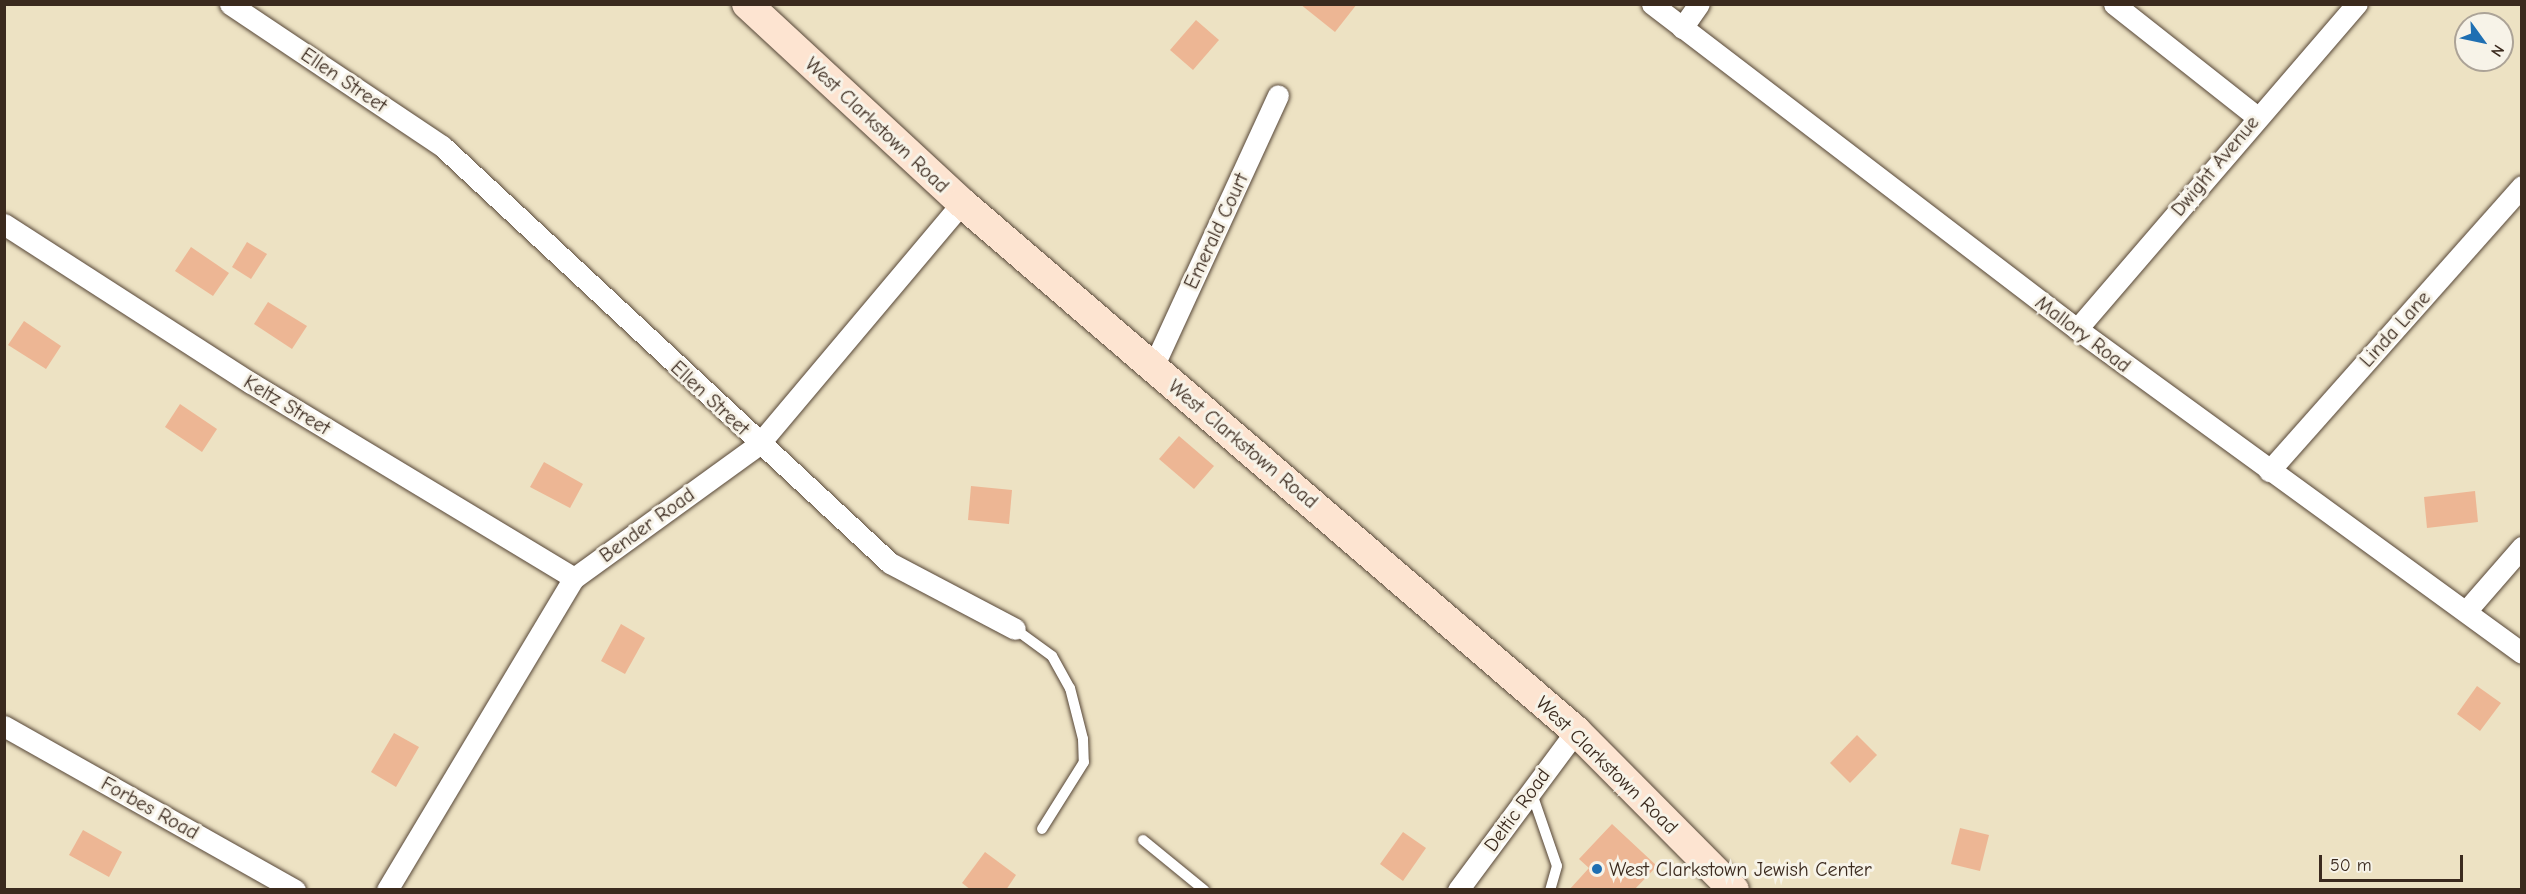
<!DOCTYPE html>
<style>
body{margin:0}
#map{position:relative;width:2526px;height:894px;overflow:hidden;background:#ede2c3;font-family:"Comic Neue",sans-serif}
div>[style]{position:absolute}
.building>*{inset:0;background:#edb694}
.roads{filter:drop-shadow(0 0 2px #564637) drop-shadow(0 0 2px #564637)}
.lane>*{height:10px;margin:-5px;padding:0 5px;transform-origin:5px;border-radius:5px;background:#fff}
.street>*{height:21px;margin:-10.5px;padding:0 10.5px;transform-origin:10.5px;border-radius:10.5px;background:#fff}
.secondary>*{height:30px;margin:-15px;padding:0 15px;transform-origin:15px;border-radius:15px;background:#fde4d1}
.dots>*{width:16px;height:16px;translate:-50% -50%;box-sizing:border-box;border:3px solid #f7f3e8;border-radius:50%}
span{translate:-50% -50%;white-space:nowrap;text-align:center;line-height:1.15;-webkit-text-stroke:6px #f7f3e8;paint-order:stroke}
.street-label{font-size:20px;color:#3b2a1e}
.poi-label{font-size:20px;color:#3b2a1e}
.left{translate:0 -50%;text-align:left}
.frame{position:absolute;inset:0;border:6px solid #3b2a1e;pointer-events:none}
.north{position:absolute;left:2454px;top:12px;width:60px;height:60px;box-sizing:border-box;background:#f7f3e8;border:2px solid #aca397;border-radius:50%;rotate:123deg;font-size:16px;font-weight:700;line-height:24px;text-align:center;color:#3b2a1e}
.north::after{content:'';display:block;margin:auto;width:21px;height:27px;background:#1f6fb2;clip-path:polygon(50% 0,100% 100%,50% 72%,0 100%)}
.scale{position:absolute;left:2319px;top:855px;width:144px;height:27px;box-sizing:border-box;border:3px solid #3b2a1e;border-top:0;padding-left:8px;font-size:18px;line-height:21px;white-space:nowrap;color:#3b2a1e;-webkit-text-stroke:4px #f7f3e8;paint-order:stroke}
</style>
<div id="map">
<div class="building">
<i style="clip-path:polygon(1300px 4px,1357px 4px,1335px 32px)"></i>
<i style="clip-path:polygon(1196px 20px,1219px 40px,1193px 70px,1170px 50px)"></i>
<i style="clip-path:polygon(247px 242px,267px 254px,251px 279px,232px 267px)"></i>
<i style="clip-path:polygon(191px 247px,229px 273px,213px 296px,175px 271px)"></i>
<i style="clip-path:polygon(268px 302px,307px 326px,292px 349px,254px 324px)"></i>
<i style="clip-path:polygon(24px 321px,61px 346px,46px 369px,8px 345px)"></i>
<i style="clip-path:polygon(180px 404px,217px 429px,202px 452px,165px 427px)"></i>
<i style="clip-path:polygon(1179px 436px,1214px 466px,1194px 489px,1159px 459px)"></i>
<i style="clip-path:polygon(544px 462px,583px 484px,570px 508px,530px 487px)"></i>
<i style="clip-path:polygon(971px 486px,1012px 490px,1009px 524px,968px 520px)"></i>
<i style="clip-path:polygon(2475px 491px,2478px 522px,2427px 528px,2424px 497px)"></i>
<i style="clip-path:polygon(621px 624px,645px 638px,625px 674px,601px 661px)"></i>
<i style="clip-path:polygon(2477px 686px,2501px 703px,2480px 731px,2457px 714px)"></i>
<i style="clip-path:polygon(394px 733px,419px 747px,396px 787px,371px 772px)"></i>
<i style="clip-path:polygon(1857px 735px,1877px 755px,1850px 783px,1830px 763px)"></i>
<i style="clip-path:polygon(1612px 824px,1657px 866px,1634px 890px,1569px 890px,1589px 868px,1579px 859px)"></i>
<i style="clip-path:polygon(1960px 828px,1989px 835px,1980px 871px,1951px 864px)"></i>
<i style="clip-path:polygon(83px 830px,122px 852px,109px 877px,69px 855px)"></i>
<i style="clip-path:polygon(1403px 832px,1426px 848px,1403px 881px,1380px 864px)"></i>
<i style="clip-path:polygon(985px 852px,1016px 875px,1006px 890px,971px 890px,962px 883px)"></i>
</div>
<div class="roads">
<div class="lane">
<i style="left:1015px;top:629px;width:46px;rotate:36.1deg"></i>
<i style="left:1052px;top:656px;width:37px;rotate:61deg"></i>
<i style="left:1070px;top:688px;width:53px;rotate:75.7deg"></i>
<i style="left:1083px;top:739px;width:23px;rotate:88deg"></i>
<i style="left:1084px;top:762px;width:79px;rotate:122.1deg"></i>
<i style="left:1531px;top:791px;width:79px;rotate:70.9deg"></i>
<i style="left:1557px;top:866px;width:25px;rotate:106deg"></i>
<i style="left:1143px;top:840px;width:79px;rotate:39.3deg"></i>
</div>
<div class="street">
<i style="left:230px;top:4px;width:255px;rotate:33.8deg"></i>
<i style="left:442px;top:146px;width:612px;rotate:42.95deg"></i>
<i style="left:890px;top:563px;width:141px;rotate:27.8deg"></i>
<i style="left:1652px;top:4px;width:535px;rotate:37.41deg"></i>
<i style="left:2077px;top:329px;width:550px;rotate:36.06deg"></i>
<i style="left:2114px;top:4px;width:182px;rotate:38.3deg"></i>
<i style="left:1682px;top:28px;width:29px;rotate:-55deg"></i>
<i style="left:4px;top:224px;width:294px;rotate:32.8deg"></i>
<i style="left:251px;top:383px;width:377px;rotate:31.1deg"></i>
<i style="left:2077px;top:329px;width:429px;rotate:-49.3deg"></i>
<i style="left:1153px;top:367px;width:299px;rotate:-65.3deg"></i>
<i style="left:2269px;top:471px;width:381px;rotate:-48.4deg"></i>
<i style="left:2467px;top:610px;width:84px;rotate:-48.9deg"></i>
<i style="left:4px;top:726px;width:334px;rotate:29.4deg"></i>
<i style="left:387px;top:890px;width:364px;rotate:-59.1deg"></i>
<i style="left:574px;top:578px;width:228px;rotate:-35.9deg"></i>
<i style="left:759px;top:444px;width:315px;rotate:-49.9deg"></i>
<i style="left:1458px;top:890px;width:198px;rotate:-53.4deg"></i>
</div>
<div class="secondary">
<i style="left:747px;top:4px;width:293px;rotate:42.8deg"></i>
<i style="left:962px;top:203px;width:810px;rotate:40.69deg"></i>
<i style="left:1576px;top:731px;width:224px;rotate:45.2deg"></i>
</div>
</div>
<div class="dots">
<i style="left:1597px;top:869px;background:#1f6fb2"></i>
</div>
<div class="street-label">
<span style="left:344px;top:80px;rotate:34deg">Ellen Street</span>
<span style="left:877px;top:125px;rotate:43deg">West Clarkstown Road</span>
<span style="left:2215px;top:166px;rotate:-50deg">Dwight Avenue</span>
<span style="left:1216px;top:231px;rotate:-65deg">Emerald Court</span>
<span style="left:2395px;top:329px;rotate:-48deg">Linda Lane</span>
<span style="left:2083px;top:334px;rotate:37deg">Mallory Road</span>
<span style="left:710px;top:398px;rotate:43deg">Ellen Street</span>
<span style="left:287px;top:405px;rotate:31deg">Keltz Street</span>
<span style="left:1243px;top:444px;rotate:40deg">West Clarkstown Road</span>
<span style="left:647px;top:525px;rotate:-36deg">Bender Road</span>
<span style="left:1607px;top:765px;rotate:44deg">West Clarkstown Road</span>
<span style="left:150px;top:808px;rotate:29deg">Forbes Road</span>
<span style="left:1517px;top:810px;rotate:-54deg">Deltic Road</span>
</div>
<div class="poi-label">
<span class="left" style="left:1609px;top:869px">West Clarkstown Jewish Center</span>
</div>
<div class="frame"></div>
<div class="north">N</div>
<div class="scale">50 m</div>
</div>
